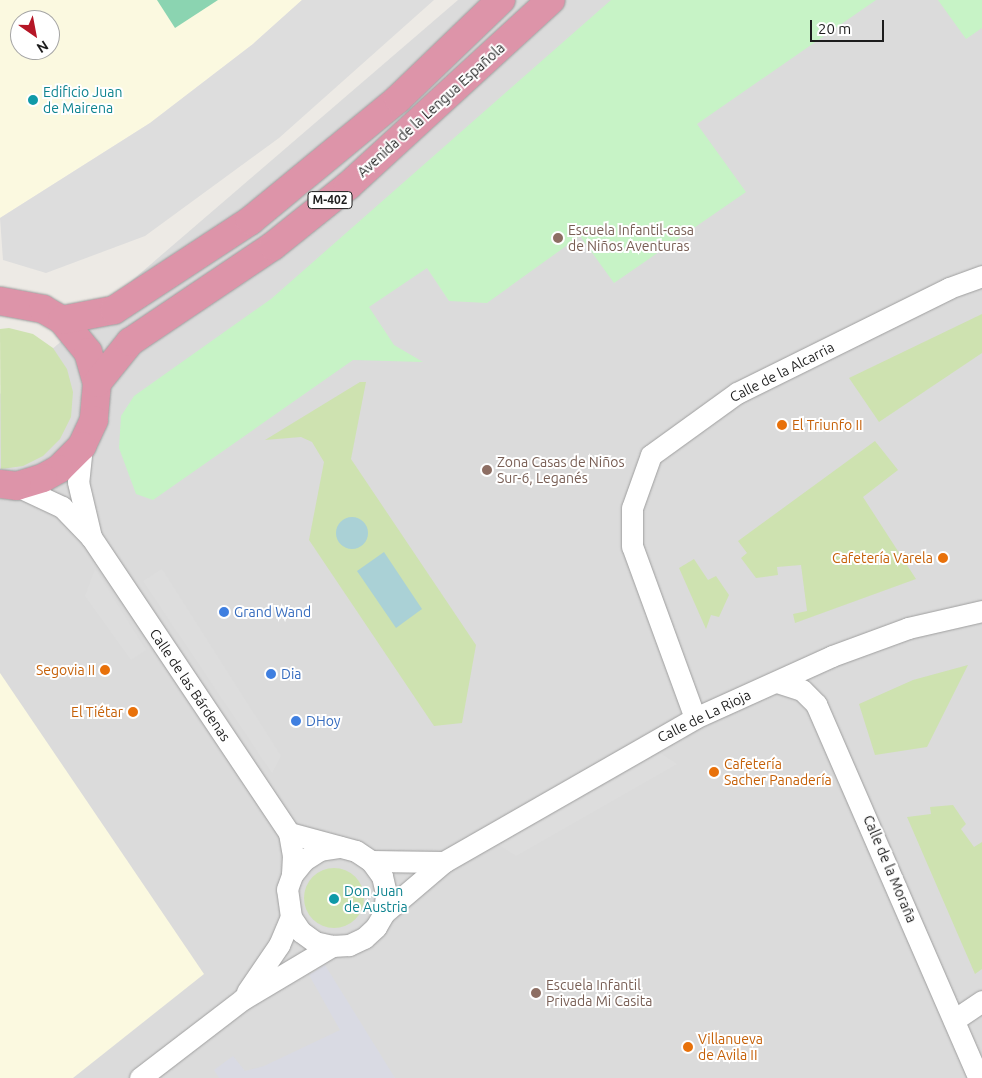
<!DOCTYPE html>
<meta charset="utf-8">
<style>
body{margin:0}
#map{position:relative;width:982px;height:1078px;overflow:hidden;background:#edeae5;font-family:Ubuntu,sans-serif}
div>[style]{position:absolute}
.residential>*{inset:0;background:#dbdbdb}
.education>*{inset:0;background:#fbf9e0}
.grass>*{inset:0;background:#cee2b0}
.round{border-radius:50%}
.park>*{inset:0;background:#c7f3c6}
.pitch>*{inset:0;background:#8bd4b1}
.parking>*{inset:0;background:#ddd}
.plaza>*{inset:0;background:#d9dae3}
.water>*{inset:0;background:#aad1d6}
.roads{filter:drop-shadow(0 0 1px #9e9e9e) drop-shadow(0 0 1px #9e9e9e)}
.street>*{height:21px;margin:-10.5px;padding:0 10.5px;transform-origin:10.5px;border-radius:10.5px;background:#fff}
.highway>*{height:28px;margin:-14px;padding:0 14px;transform-origin:14px;border-radius:14px;background:#dd94a9}
.dots>*{width:14px;height:14px;translate:-50% -50%;box-sizing:border-box;border:2px solid #fff;border-radius:50%}
span{translate:-50% -50%;white-space:nowrap;text-align:center;line-height:1.15;-webkit-text-stroke:4px #fff;paint-order:stroke}
.shield-label span{padding:1px 4px;background:#fff;border:1px solid;border-radius:4px;-webkit-text-stroke-width:0}
.shield-label{font-size:12px;color:#1d1d1d;font-weight:700}
.culture-label{font-size:14px;color:#0d838f}
.left{translate:0 -50%;text-align:left}
.street-label{font-size:14px;color:#1d1d1d}
.education-label{font-size:14px;color:#785e54}
.food-label{font-size:14px;color:#c56008}
.right{translate:-100% -50%;text-align:right}
.shop-label{font-size:14px;color:#366cbe}
.north{position:absolute;left:10px;top:10px;width:50px;height:50px;box-sizing:border-box;background:#fff;border:1px solid #a5a5a5;border-radius:50%;rotate:147deg;font-size:14px;font-weight:700;line-height:20px;text-align:center;color:#1d1d1d}
.north::after{content:'';display:block;margin:auto;width:18px;height:22px;background:#b51626;clip-path:polygon(50% 0,100% 100%,50% 72%,0 100%)}
.scale{position:absolute;left:810px;top:20px;width:74px;height:22px;box-sizing:border-box;border:2px solid #1d1d1d;border-top:0;padding-left:6px;font-size:15px;line-height:18px;white-space:nowrap;color:#1d1d1d;-webkit-text-stroke:4px #fff;paint-order:stroke}
</style>
<div id="map">
<div class="residential">
<i style="clip-path:polygon(458px 0,982px 0,982px 1078px,0 1078px,0 394px)"></i>
</div>
<div class="education">
<i style="clip-path:polygon(evenodd,0 0,302px 0,253px 44px,150px 123px,0 218px,0 0,20px 20px,50px 20px,50px 50px,20px 50px,20px 20px)"></i>
<i style="clip-path:polygon(0 673px,204px 974px,73px 1078px,0 1078px)"></i>
</div>
<div class="grass">
<i style="clip-path:polygon(982px 314px,982px 353px,879px 422px,849px 378px)"></i>
<i style="clip-path:polygon(9px 328px,33px 334px,53px 348px,67px 369px,73px 392px,71px 417px,60px 439px,43px 456px,23px 466px,1px 469px,0 329px)"></i>
<i style="clip-path:polygon(360px 382px,366px 382px,351px 459px,476px 645px,462px 723px,434px 726px,309px 540px,324px 462px,312px 442px,301px 437px,265px 440px)"></i>
<i style="clip-path:polygon(875px 441px,898px 470px,863px 497px,916px 579px,795px 623px,793px 614px,807px 611px,801px 565px,777px 567px,778px 575px,756px 578px,741px 558px,747px 553px,738px 541px)"></i>
<i style="clip-path:polygon(694px 559px,708px 580px,716px 576px,729px 595px,719px 617px,711px 615px,706px 629px,679px 568px)"></i>
<i style="clip-path:polygon(968px 665px,927px 747px,875px 755px,859px 704px,913px 680px)"></i>
<i style="clip-path:polygon(953px 805px,966px 824px,961px 829px,974px 847px,982px 842px,982px 969px,975px 974px,907px 817px,931px 814px,930px 807px)"></i>
<i class="round" style="left:304px;top:868px;width:60px;height:60px"></i>
</div>
<div class="park">
<i style="clip-path:polygon(611px 0,876px 0,697px 124px,746px 192px,614px 283px,580px 236px,487px 303px,449px 301px,427px 268px,369px 307px,394px 345px,423px 362px,353px 360px,153px 500px,136px 494px,119px 448px,121px 416px,134px 396px,271px 299px)"></i>
<i style="clip-path:polygon(938px 0,982px 0,982px 28px,966px 39px)"></i>
</div>
<div class="pitch">
<i style="clip-path:polygon(157px 0,218px 0,175px 28px)"></i>
</div>
<div class="parking">
<i style="clip-path:polygon(302px 0,434px 0,279px 138px,145px 236px,46px 273px,3px 260px,0 218px,150px 123px,253px 44px)"></i>
<i style="clip-path:polygon(95px 569px,146px 650px,131px 660px,85px 596px)"></i>
<i style="clip-path:polygon(162px 569px,281px 756px,272px 773px,143px 581px)"></i>
<i style="clip-path:polygon(660px 753px,677px 764px,516px 856px,499px 845px)"></i>
</div>
<div class="plaza">
<i style="clip-path:polygon(325px 965px,395px 1078px,219px 1078px,214px 1070px,233px 1056px,245px 1071px,264px 1066px,340px 1030px,309px 975px)"></i>
</div>
<div class="water">
<i class="round" style="left:336px;top:517px;width:32px;height:32px"></i>
<i style="clip-path:polygon(384px 552px,422px 609px,396px 628px,357px 571px)"></i>
</div>
<div class="roads">
<div class="street">
<i style="left:82px;top:446px;width:36px;rotate:96deg"></i>
<i style="left:78px;top:482px;width:57px;rotate:76.7deg"></i>
<i style="left:17px;top:486px;width:50px;rotate:25deg"></i>
<i style="left:62px;top:507px;width:42px;rotate:46deg"></i>
<i style="left:91px;top:537px;width:356px;rotate:56.2deg"></i>
<i style="left:289px;top:833px;width:22px;rotate:80deg"></i>
<i style="left:293px;top:855px;width:20px;rotate:93deg"></i>
<i style="left:777px;top:682px;width:26px;rotate:18deg"></i>
<i style="left:802px;top:690px;width:20px;rotate:45deg"></i>
<i style="left:816px;top:704px;width:408px;rotate:66.5deg"></i>
<i style="left:695px;top:718px;width:183px;rotate:-110.1deg"></i>
<i style="left:632px;top:546px;width:38px;rotate:-90deg"></i>
<i style="left:632px;top:508px;width:56px;rotate:-70.3deg"></i>
<i style="left:651px;top:455px;width:106px;rotate:-35.8deg"></i>
<i style="left:737px;top:393px;width:237px;rotate:-26.3deg"></i>
<i style="left:949px;top:288px;width:35px;rotate:-20deg"></i>
<i style="left:289px;top:833px;width:69px;rotate:15deg"></i>
<i style="left:356px;top:851px;width:18px;rotate:34deg"></i>
<i style="left:371px;top:861px;width:19px;rotate:54deg"></i>
<i style="left:382px;top:876px;width:18px;rotate:77deg"></i>
<i style="left:386px;top:894px;width:19px;rotate:96deg"></i>
<i style="left:384px;top:913px;width:16px;rotate:120deg"></i>
<i style="left:376px;top:927px;width:16px;rotate:137deg"></i>
<i style="left:364px;top:938px;width:17px;rotate:155deg"></i>
<i style="left:349px;top:945px;width:17px;rotate:177deg"></i>
<i style="left:332px;top:946px;width:17px;rotate:-167deg"></i>
<i style="left:315px;top:942px;width:17px;rotate:-144deg"></i>
<i style="left:301px;top:932px;width:18px;rotate:-124deg"></i>
<i style="left:291px;top:917px;width:28px;rotate:-98deg"></i>
<i style="left:287px;top:889px;width:15px;rotate:-70deg"></i>
<i style="left:292px;top:875px;width:19px;rotate:-51deg"></i>
<i style="left:304px;top:860px;width:19px;rotate:-32deg"></i>
<i style="left:320px;top:850px;width:20px;rotate:-9deg"></i>
<i style="left:371px;top:861px;width:73px;rotate:0.8deg"></i>
<i style="left:384px;top:913px;width:79px;rotate:-40.4deg"></i>
<i style="left:444px;top:862px;width:289px;rotate:-29.8deg"></i>
<i style="left:695px;top:718px;width:150px;rotate:-24.3deg"></i>
<i style="left:832px;top:656px;width:81px;rotate:-20.2deg"></i>
<i style="left:908px;top:628px;width:76px;rotate:-12.9deg"></i>
<i style="left:247px;top:992px;width:57px;rotate:-55.8deg"></i>
<i style="left:279px;top:945px;width:30px;rotate:-67deg"></i>
<i style="left:954px;top:1020px;width:34px;rotate:-34deg"></i>
<i style="left:140px;top:1078px;width:130px;rotate:-37.5deg"></i>
<i style="left:243px;top:999px;width:104px;rotate:-30.8deg"></i>
</div>
<div class="highway">
<i style="left:0;top:301px;width:44px;rotate:10.5deg"></i>
<i style="left:43px;top:309px;width:22px;rotate:30deg"></i>
<i style="left:62px;top:320px;width:41px;rotate:50.9deg"></i>
<i style="left:88px;top:352px;width:32px;rotate:74deg"></i>
<i style="left:97px;top:383px;width:37px;rotate:95deg"></i>
<i style="left:94px;top:420px;width:29px;rotate:115deg"></i>
<i style="left:82px;top:446px;width:33px;rotate:135deg"></i>
<i style="left:59px;top:469px;width:18px;rotate:151deg"></i>
<i style="left:43px;top:478px;width:27px;rotate:163deg"></i>
<i style="left:17px;top:486px;width:17px;rotate:-173deg"></i>
<i style="left:62px;top:320px;width:53px;rotate:-10.9deg"></i>
<i style="left:114px;top:310px;width:163px;rotate:-33.2deg"></i>
<i style="left:250px;top:221px;width:192px;rotate:-39.5deg"></i>
<i style="left:398px;top:99px;width:143px;rotate:-43.9deg"></i>
<i style="left:97px;top:383px;width:53px;rotate:-51.2deg"></i>
<i style="left:130px;top:342px;width:172px;rotate:-33.9deg"></i>
<i style="left:273px;top:246px;width:96px;rotate:-38.7deg"></i>
<i style="left:348px;top:186px;width:275px;rotate:-42.5deg"></i>
</div>
</div>
<div class="dots">
<i style="left:33px;top:100px;background:#0f9aa8"></i>
<i style="left:558px;top:238px;background:#8d6e63"></i>
<i style="left:782px;top:425px;background:#e8710a"></i>
<i style="left:487px;top:470px;background:#8d6e63"></i>
<i style="left:943px;top:558px;background:#e8710a"></i>
<i style="left:224px;top:612px;background:#3f7fe0"></i>
<i style="left:105px;top:670px;background:#e8710a"></i>
<i style="left:271px;top:674px;background:#3f7fe0"></i>
<i style="left:133px;top:712px;background:#e8710a"></i>
<i style="left:296px;top:721px;background:#3f7fe0"></i>
<i style="left:714px;top:772px;background:#e8710a"></i>
<i style="left:334px;top:899px;background:#0f9aa8"></i>
<i style="left:536px;top:993px;background:#8d6e63"></i>
<i style="left:688px;top:1047px;background:#e8710a"></i>
</div>
<div class="shield-label">
<span style="left:330px;top:200px">M-402</span>
</div>
<div class="culture-label">
<span class="left" style="left:43px;top:100px">Edificio Juan<br>de Mairena</span>
<span class="left" style="left:344px;top:899px">Don Juan<br>de Austria</span>
</div>
<div class="street-label">
<span style="left:431px;top:110px;rotate:-42deg">Avenida de la Lengua Española</span>
<span style="left:782px;top:372px;rotate:-27deg">Calle de la Alcarria</span>
<span style="left:190px;top:685px;rotate:56deg">Calle de las Bárdenas</span>
<span style="left:704px;top:716px;rotate:-26deg">Calle de La Rioja</span>
<span style="left:890px;top:869px;rotate:67deg">Calle de la Moraña</span>
</div>
<div class="education-label">
<span class="left" style="left:568px;top:238px">Escuela Infantil-casa<br>de Niños Aventuras</span>
<span class="left" style="left:497px;top:470px">Zona Casas de Niños<br>Sur-6, Leganés</span>
<span class="left" style="left:546px;top:993px">Escuela Infantil<br>Privada Mi Casita</span>
</div>
<div class="food-label">
<span class="left" style="left:792px;top:425px">El Triunfo II</span>
<span class="right" style="left:933px;top:558px">Cafetería Varela</span>
<span class="right" style="left:95px;top:670px">Segovia II</span>
<span class="right" style="left:123px;top:712px">El Tiétar</span>
<span class="left" style="left:724px;top:772px">Cafetería<br>Sacher Panadería</span>
<span class="left" style="left:698px;top:1047px">Villanueva<br>de Avila II</span>
</div>
<div class="shop-label">
<span class="left" style="left:234px;top:612px">Grand Wand</span>
<span class="left" style="left:281px;top:674px">Dia</span>
<span class="left" style="left:306px;top:721px">DHoy</span>
</div>
<div class="north">N</div>
<div class="scale">20 m</div>
</div>
